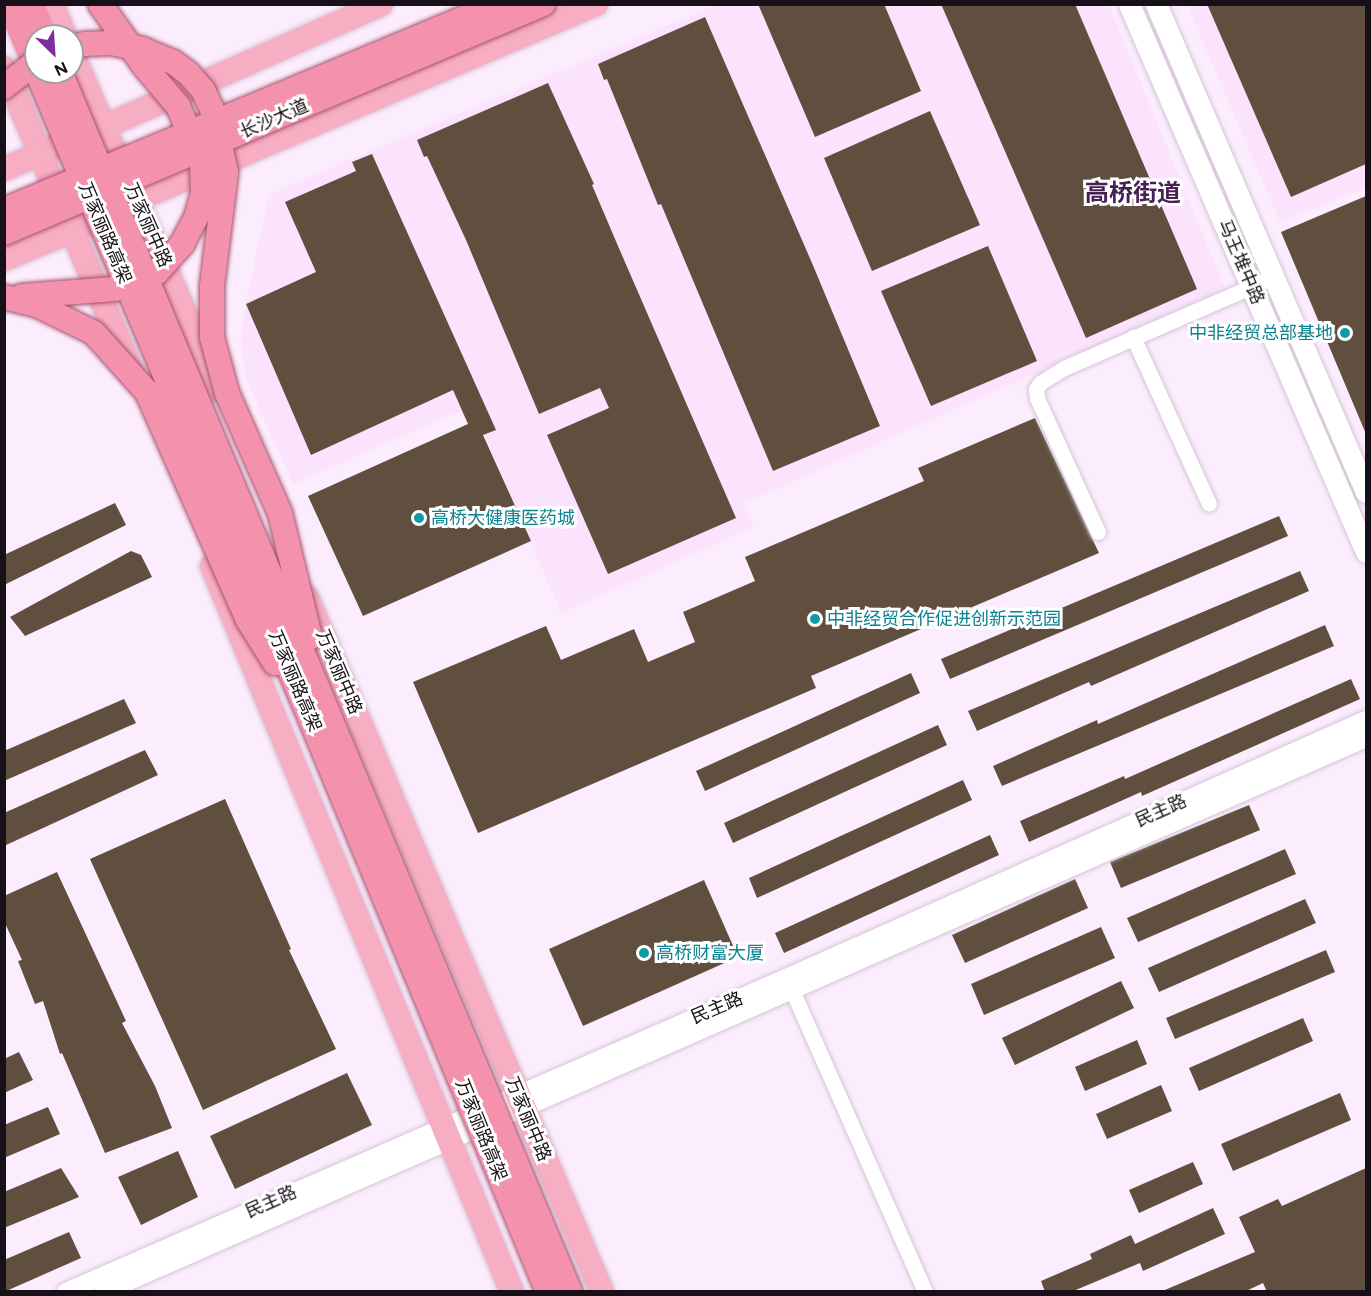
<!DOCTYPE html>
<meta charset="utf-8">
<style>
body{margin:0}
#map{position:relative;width:1371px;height:1296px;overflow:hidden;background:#fcedfe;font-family:Figtree,"Noto Sans SC",sans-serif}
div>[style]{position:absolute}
.built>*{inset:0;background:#fbe3fe}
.building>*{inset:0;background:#604e3e}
.roads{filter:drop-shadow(0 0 2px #d6c4d8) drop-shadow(0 0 2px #d6c4d8)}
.minor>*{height:15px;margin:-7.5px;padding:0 7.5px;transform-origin:7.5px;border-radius:7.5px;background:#fff}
.tertiary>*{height:18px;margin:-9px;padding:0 9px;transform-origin:9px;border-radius:9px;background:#fff}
.secondary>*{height:21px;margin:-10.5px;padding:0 10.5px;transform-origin:10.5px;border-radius:10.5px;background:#fff}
.primary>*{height:24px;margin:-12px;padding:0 12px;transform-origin:12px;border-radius:12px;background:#f7adc2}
.trunk>*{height:24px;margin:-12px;padding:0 12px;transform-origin:12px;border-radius:12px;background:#f492ae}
.bridges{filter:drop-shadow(0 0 2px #a5536c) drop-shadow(0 0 2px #a5536c)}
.trunk-bridge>*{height:24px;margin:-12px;padding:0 12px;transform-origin:12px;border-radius:12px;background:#f492ae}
.dots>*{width:16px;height:16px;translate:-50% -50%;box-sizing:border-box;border:3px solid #fff;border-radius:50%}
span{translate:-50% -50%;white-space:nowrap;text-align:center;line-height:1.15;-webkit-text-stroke:6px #fff;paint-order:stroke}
.street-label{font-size:18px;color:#171018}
.culture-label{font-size:18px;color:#0d838f}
.right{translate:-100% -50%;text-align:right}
.left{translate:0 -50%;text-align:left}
.district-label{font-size:24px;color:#472055;font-weight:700}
.frame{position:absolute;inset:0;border:6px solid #171018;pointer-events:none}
.north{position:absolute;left:24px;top:24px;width:60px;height:60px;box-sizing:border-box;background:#fff;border:2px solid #a29fa3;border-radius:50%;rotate:155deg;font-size:16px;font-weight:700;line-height:24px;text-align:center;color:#171018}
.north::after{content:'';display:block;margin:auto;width:21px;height:27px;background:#7f2c9c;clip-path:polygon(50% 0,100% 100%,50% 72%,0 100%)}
</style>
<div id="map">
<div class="built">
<i style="clip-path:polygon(716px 5px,1109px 5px,1225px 288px,743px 504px,754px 527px,561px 613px,472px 406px,293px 484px,245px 377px,241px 337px,248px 292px,269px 194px)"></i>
<i style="clip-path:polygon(1187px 5px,1366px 5px,1366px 188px,1280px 222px)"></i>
</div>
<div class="building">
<i style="clip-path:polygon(758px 4px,884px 4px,921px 91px,815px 137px)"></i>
<i style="clip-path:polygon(941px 4px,1075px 4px,1197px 289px,1086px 338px)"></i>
<i style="clip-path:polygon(1207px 4px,1366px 4px,1366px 164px,1291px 197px)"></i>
<i style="clip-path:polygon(705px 17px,812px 263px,880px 426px,773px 471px,661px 204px,658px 205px,607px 79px,604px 80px,598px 64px)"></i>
<i style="clip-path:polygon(548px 83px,594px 184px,592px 185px,618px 246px,736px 518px,608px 574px,547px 435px,609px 408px,600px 388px,539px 414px,466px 240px,427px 156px,424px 157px,417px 140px)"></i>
<i style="clip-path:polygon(930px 111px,980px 225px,872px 271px,824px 158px)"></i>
<i style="clip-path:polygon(372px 154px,496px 430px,483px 435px,531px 541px,363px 616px,308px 496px,468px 424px,453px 390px,311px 455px,246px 304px,316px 272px,285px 202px,356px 171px,352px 162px)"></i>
<i style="clip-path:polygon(1366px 196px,1366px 434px,1281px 232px)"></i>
<i style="clip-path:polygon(988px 246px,1037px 361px,931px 406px,881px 291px)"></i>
<i style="clip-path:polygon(1035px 418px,1099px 553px,811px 676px,816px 688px,478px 833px,413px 682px,546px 626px,561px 660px,634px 629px,648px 662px,695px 642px,683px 612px,755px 581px,745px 557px,924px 481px,918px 468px)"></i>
<i style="clip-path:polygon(115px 503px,126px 525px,4px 585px,4px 555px)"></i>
<i style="clip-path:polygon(1279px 516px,1288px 536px,950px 679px,941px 659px)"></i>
<i style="clip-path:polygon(131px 551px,141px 555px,152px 577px,25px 636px,10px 617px)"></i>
<i style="clip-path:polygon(1300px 571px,1309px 591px,1091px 686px,1089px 682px,977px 731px,968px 711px)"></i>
<i style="clip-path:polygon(1325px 625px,1334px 646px,1002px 786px,993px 766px,1097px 720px,1098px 724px)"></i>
<i style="clip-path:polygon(911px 673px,920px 693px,705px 791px,696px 771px)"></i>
<i style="clip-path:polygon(1351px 679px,1360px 699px,1142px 796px,1141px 792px,1029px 842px,1020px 821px,1124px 776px,1125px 779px)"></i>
<i style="clip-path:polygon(124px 699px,136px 723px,4px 781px,4px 751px)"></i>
<i style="clip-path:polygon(938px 725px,947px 745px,733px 843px,724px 823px)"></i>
<i style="clip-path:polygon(145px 750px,158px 775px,4px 846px,4px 813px)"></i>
<i style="clip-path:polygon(963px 780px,972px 800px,757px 898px,749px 878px)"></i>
<i style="clip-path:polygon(225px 799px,291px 949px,289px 950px,336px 1049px,203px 1110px,90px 859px)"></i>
<i style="clip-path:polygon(1249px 805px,1260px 830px,1121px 888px,1110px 862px)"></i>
<i style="clip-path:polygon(990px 835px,999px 855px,784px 953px,775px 933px)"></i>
<i style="clip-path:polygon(1285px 849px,1296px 874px,1138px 942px,1127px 918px)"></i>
<i style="clip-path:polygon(57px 872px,126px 1021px,122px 1023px,155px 1086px,172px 1128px,105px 1153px,62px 1053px,60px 1054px,43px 1001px,35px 1004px,18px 961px,22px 960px,4px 921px,4px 896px)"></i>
<i style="clip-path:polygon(1075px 879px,1088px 908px,965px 963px,952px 935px)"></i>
<i style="clip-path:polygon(704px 880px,738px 957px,583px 1026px,549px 949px)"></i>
<i style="clip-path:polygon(1305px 899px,1316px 923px,1159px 992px,1148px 968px)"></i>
<i style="clip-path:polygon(1101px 927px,1115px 958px,984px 1015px,971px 984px)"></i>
<i style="clip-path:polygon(1326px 950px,1335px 972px,1175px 1039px,1166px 1018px)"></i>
<i style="clip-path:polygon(1121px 981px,1134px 1008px,1015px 1065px,1002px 1038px)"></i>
<i style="clip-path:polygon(1303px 1018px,1313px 1041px,1199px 1091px,1189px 1068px)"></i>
<i style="clip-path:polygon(1137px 1040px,1147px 1064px,1085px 1091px,1075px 1067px)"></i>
<i style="clip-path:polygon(19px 1052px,33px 1080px,4px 1093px,4px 1059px)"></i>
<i style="clip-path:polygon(347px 1073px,372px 1125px,235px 1189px,210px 1136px)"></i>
<i style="clip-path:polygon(1161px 1085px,1172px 1111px,1107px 1139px,1096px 1114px)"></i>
<i style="clip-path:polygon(1340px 1093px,1351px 1120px,1233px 1171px,1221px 1144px)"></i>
<i style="clip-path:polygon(48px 1107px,60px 1134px,4px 1158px,4px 1125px)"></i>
<i style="clip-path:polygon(178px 1151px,198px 1197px,141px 1225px,118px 1177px)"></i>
<i style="clip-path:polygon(1193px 1162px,1203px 1184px,1139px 1213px,1129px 1190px)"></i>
<i style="clip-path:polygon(61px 1168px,79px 1197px,4px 1228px,4px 1192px)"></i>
<i style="clip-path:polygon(1366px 1168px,1366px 1292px,1267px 1292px,1263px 1283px,1244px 1292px,1160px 1292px,1255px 1252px,1239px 1217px,1278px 1199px,1282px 1206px)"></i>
<i style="clip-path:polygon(1213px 1208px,1225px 1234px,1143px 1271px,1140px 1263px,1071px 1292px,1045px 1292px,1041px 1281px,1092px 1259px,1090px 1254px,1131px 1235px,1135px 1244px)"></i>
<i style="clip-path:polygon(69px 1232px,81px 1258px,4px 1292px,4px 1260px)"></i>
</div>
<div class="roads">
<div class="minor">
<i style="left:1133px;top:337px;width:183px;rotate:65.5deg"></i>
<i style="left:1098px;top:532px;width:147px;rotate:-114.5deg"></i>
<i style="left:1037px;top:398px;width:9px;rotate:-96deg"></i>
<i style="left:1036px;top:389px;width:7px;rotate:-56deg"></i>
<i style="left:1040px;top:383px;width:28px;rotate:-32deg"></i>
<i style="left:1064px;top:368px;width:228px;rotate:-23.5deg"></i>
<i style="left:792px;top:990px;width:330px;rotate:66.2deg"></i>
</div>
<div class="tertiary">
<i style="left:66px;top:1292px;width:793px;rotate:-23.56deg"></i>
<i style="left:793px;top:975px;width:627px;rotate:-23.99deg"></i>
<i style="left:104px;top:1292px;width:1378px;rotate:-23.7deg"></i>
</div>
<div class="secondary">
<i style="left:1129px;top:4px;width:597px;rotate:66.61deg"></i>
<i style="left:1156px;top:4px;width:531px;rotate:66.72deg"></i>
</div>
<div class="primary">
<i style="left:52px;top:4px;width:35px;rotate:68deg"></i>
<i style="left:72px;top:53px;width:366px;rotate:66.5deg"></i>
<i style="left:4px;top:68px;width:331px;rotate:67.2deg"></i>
<i style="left:90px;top:133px;width:318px;rotate:-23.9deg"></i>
<i style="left:4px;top:169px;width:56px;rotate:-23.3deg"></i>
<i style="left:124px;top:205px;width:513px;rotate:-23.07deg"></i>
<i style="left:4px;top:259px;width:91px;rotate:-22.6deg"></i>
<i style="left:212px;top:566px;width:786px;rotate:67.55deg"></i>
<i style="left:307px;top:598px;width:754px;rotate:66.97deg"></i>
</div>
<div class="trunk">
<i style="left:9px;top:4px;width:70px;rotate:67.4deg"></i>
<i style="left:32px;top:4px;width:35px;rotate:68deg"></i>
</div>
</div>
<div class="bridges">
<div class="trunk-bridge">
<i style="left:72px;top:47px;width:13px;rotate:-13deg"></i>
<i style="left:85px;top:44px;width:26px;rotate:-2deg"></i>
<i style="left:111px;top:43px;width:32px;rotate:11deg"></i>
<i style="left:142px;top:49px;width:34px;rotate:23deg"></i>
<i style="left:173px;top:62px;width:19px;rotate:36deg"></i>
<i style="left:188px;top:73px;width:23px;rotate:49deg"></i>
<i style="left:203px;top:90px;width:21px;rotate:65deg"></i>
<i style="left:212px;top:109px;width:65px;rotate:77.5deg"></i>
<i style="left:226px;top:172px;width:115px;rotate:97deg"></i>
<i style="left:212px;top:286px;width:51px;rotate:90deg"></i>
<i style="left:212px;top:337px;width:58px;rotate:75deg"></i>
<i style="left:227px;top:393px;width:131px;rotate:66.2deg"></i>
<i style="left:280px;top:513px;width:128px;rotate:76.4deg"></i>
<i style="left:37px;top:72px;width:701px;rotate:67.09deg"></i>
<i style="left:310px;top:718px;width:621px;rotate:67.48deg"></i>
<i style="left:60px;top:72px;width:1322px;rotate:67.31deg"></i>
<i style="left:4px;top:87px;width:41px;rotate:-38deg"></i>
<i style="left:4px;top:210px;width:535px;rotate:-22.64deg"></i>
<i style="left:4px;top:233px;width:586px;rotate:-23.02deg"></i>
<i style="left:22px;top:296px;width:93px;rotate:-4.3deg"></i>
<i style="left:115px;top:289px;width:24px;rotate:-15deg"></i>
<i style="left:138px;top:283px;width:22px;rotate:-30deg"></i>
<i style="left:157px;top:272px;width:38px;rotate:-48deg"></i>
<i style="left:182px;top:244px;width:30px;rotate:-62deg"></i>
<i style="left:196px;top:218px;width:26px;rotate:-74deg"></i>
<i style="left:203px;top:193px;width:31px;rotate:-92deg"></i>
<i style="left:202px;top:162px;width:61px;rotate:-113.2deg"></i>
<i style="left:178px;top:106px;width:51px;rotate:-130.2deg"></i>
<i style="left:145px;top:67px;width:77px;rotate:-125.5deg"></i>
<i style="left:4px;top:297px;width:36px;rotate:14deg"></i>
<i style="left:39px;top:306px;width:61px;rotate:26.1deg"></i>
<i style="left:94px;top:333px;width:79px;rotate:48.1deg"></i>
<i style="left:147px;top:392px;width:249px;rotate:66.1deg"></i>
<i style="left:248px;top:620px;width:51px;rotate:57.9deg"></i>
</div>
</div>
<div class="dots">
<i style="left:1345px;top:333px;background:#0f9aa8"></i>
<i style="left:419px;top:518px;background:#0f9aa8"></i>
<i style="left:815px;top:619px;background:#0f9aa8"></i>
<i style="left:644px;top:953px;background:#0f9aa8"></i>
</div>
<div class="street-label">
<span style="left:274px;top:119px;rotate:-23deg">长沙大道</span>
<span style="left:148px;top:225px;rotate:66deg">万家丽中路</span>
<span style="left:105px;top:233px;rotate:67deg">万家丽路高架</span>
<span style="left:1241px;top:262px;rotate:67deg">马王堆中路</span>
<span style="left:339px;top:672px;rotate:67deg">万家丽中路</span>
<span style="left:295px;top:681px;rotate:67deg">万家丽路高架</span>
<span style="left:1161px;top:811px;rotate:-24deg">民主路</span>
<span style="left:717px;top:1008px;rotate:-23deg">民主路</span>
<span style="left:528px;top:1119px;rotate:67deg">万家丽中路</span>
<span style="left:481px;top:1130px;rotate:68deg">万家丽路高架</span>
<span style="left:271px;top:1202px;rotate:-24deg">民主路</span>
</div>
<div class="culture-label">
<span class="right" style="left:1333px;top:333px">中非经贸总部基地</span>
<span class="left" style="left:431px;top:518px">高桥大健康医药城</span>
<span class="left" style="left:827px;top:619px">中非经贸合作促进创新示范园</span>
<span class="left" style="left:656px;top:953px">高桥财富大厦</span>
</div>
<div class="district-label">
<span style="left:1133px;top:193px">高桥街道</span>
</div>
<div class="frame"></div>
<div class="north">N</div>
</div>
